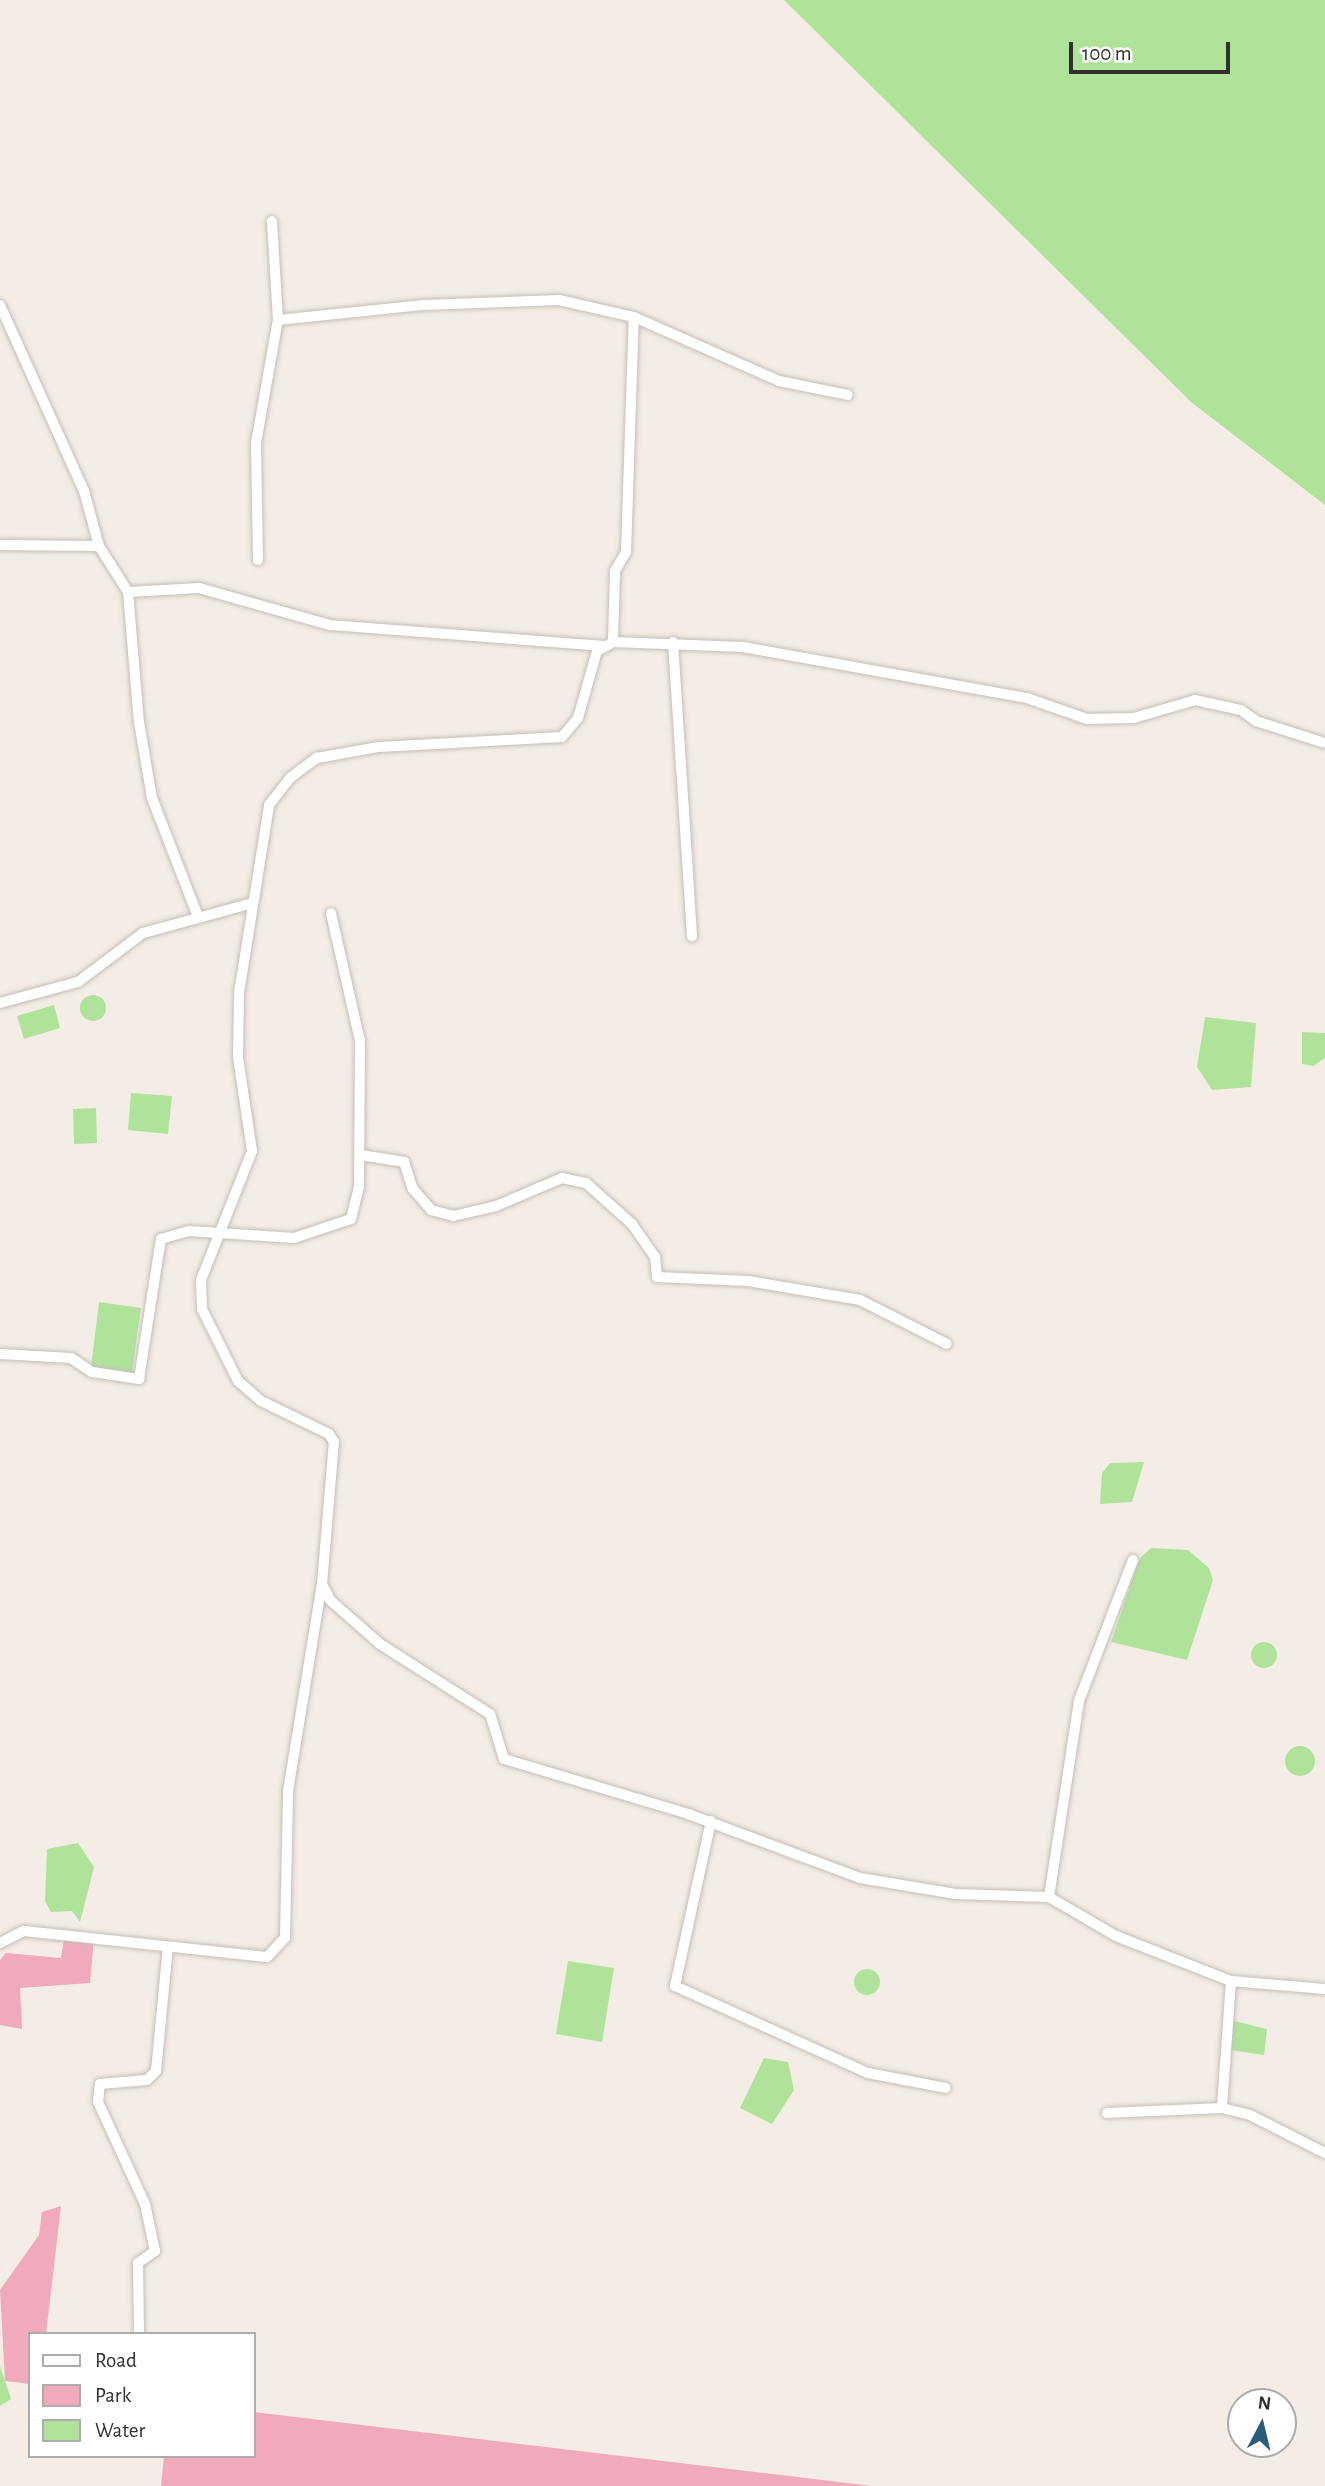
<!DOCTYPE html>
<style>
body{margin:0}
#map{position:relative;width:1325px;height:2486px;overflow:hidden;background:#f3ede6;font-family:"Alegreya Sans",sans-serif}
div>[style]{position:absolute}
.green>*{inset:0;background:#f1aabc}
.water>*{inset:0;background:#b0e39a}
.round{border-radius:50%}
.roads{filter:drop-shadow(0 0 2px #c4beb7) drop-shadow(0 0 2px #c4beb7)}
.minor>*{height:10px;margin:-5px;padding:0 5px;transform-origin:5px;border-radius:5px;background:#fff}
span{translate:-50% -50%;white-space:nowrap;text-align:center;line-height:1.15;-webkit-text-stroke:5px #fff;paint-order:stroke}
.legend{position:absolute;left:28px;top:2332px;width:228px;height:126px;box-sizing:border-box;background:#fff;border:2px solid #adacab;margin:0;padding:9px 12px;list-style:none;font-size:21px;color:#33302e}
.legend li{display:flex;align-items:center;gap:14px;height:35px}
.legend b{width:35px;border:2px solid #adacab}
.north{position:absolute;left:1227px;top:2388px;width:70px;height:70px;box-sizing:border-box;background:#fff;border:2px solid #adacab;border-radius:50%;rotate:7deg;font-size:19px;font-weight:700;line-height:28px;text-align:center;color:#33302e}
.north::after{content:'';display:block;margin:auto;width:24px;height:32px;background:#2b5d7a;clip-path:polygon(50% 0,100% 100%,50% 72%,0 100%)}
.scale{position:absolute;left:1069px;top:42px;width:161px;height:32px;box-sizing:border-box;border:4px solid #33302e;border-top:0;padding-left:9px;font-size:21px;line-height:24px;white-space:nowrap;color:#33302e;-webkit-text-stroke:5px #fff;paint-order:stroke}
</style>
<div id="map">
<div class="green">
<i style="clip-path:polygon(65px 1933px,94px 1937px,90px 1983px,20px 1988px,22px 2029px,0 2025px,0 1960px,6px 1953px,61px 1958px)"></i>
<i style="clip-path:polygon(61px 2206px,46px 2334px,30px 2334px,30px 2384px,5px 2381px,0 2290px,39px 2235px,42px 2212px)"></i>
<i style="clip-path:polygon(254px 2412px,872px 2486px,161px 2486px,164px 2456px,254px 2456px)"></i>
</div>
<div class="water">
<i style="clip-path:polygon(784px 0,1325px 0,1325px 505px,1191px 402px)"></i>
<i class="round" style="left:80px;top:995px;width:26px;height:26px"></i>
<i style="clip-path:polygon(54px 1005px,60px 1028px,24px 1039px,17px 1016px)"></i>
<i style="clip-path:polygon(1205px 1017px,1256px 1023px,1251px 1087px,1212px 1090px,1197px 1067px)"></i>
<i style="clip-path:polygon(1302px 1032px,1325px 1033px,1325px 1058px,1313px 1066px,1302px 1064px)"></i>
<i style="clip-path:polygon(131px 1093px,172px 1096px,168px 1134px,128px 1130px)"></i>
<i style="clip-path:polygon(96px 1108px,97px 1143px,74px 1144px,73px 1109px)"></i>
<i style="clip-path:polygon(99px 1302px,141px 1308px,132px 1372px,91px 1367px)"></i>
<i style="clip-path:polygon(1144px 1462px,1132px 1502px,1100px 1504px,1102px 1473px,1110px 1463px)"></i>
<i style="clip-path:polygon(1151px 1548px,1188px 1550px,1209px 1568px,1213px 1580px,1187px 1660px,1111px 1642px,1140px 1558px)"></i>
<i class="round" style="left:1251px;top:1642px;width:26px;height:26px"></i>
<i class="round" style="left:1285px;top:1746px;width:30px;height:30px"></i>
<i style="clip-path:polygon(78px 1843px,94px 1867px,80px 1922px,72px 1911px,51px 1912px,45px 1901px,47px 1849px)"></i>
<i style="clip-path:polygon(568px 1961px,614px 1968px,602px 2042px,556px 2034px)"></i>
<i class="round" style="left:854px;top:1969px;width:26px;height:26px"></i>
<i style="clip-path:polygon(1234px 2021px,1267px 2029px,1264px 2055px,1230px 2050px)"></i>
<i style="clip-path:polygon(764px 2058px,788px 2062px,794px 2090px,772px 2124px,740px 2108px)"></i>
<i style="clip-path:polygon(0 2366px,11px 2399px,0 2406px)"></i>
</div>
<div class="roads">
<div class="minor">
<i style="left:0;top:305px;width:204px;rotate:65.7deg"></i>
<i style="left:84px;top:491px;width:57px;rotate:74.7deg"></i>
<i style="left:99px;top:546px;width:54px;rotate:57.8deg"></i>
<i style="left:128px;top:592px;width:130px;rotate:85.2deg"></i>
<i style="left:139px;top:722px;width:77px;rotate:80.3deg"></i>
<i style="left:152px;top:798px;width:124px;rotate:68.8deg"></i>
<i style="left:278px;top:320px;width:147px;rotate:-5.9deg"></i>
<i style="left:424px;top:305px;width:135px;rotate:-2.1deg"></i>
<i style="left:559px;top:300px;width:77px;rotate:12.8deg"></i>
<i style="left:634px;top:317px;width:158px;rotate:23.8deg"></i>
<i style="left:779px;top:381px;width:70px;rotate:11.5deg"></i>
<i style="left:0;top:545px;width:99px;rotate:0.6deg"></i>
<i style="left:258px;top:560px;width:117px;rotate:-91deg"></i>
<i style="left:256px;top:443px;width:125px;rotate:-79.9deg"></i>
<i style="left:278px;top:320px;width:99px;rotate:-93.5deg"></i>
<i style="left:128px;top:592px;width:71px;rotate:-3.2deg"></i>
<i style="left:199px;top:588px;width:136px;rotate:15.8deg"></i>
<i style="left:330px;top:625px;width:273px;rotate:4.4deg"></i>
<i style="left:613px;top:642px;width:71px;rotate:-88.4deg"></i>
<i style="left:615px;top:571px;width:22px;rotate:-60deg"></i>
<i style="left:626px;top:552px;width:235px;rotate:-88.1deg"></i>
<i style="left:673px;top:642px;width:295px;rotate:86.3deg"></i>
<i style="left:0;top:1003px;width:81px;rotate:-15.1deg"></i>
<i style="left:78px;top:982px;width:81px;rotate:-37deg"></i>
<i style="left:143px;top:933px;width:114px;rotate:-15.3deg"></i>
<i style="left:361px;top:1155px;width:44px;rotate:9.2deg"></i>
<i style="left:404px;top:1162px;width:28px;rotate:72deg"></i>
<i style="left:413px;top:1189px;width:28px;rotate:49deg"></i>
<i style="left:431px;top:1210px;width:23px;rotate:15deg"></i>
<i style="left:453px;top:1216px;width:44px;rotate:-13.1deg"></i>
<i style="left:496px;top:1206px;width:72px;rotate:-23deg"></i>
<i style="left:562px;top:1178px;width:25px;rotate:12deg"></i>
<i style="left:586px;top:1183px;width:62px;rotate:41.7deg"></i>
<i style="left:632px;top:1224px;width:40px;rotate:55.1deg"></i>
<i style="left:655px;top:1257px;width:20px;rotate:84deg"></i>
<i style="left:657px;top:1277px;width:91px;rotate:2.5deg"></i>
<i style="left:748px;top:1281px;width:114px;rotate:9.6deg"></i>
<i style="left:860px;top:1300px;width:97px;rotate:26.8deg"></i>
<i style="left:0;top:1354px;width:71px;rotate:3.2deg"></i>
<i style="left:71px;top:1358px;width:25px;rotate:34deg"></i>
<i style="left:92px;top:1372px;width:48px;rotate:8.5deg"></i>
<i style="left:139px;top:1379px;width:142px;rotate:-81.1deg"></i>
<i style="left:161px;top:1239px;width:29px;rotate:-16deg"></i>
<i style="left:189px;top:1231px;width:105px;rotate:3.8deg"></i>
<i style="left:294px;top:1238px;width:60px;rotate:-18.4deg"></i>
<i style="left:351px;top:1219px;width:34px;rotate:-76deg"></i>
<i style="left:359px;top:1186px;width:145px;rotate:-89.6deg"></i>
<i style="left:360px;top:1041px;width:131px;rotate:-102.8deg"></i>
<i style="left:1133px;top:1560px;width:151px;rotate:111deg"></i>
<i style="left:1079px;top:1701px;width:198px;rotate:98.7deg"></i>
<i style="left:1049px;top:1897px;width:78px;rotate:30.2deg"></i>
<i style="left:1116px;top:1936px;width:123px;rotate:21.4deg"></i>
<i style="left:1231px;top:1981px;width:94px;rotate:4.9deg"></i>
<i style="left:322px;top:1584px;width:18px;rotate:63deg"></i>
<i style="left:330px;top:1600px;width:67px;rotate:41.3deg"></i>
<i style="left:380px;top:1644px;width:130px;rotate:32.5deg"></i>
<i style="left:490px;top:1714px;width:47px;rotate:72.7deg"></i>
<i style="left:504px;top:1759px;width:192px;rotate:16.6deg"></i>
<i style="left:688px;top:1814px;width:184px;rotate:20.4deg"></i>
<i style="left:860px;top:1878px;width:97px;rotate:9.5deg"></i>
<i style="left:956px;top:1894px;width:93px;rotate:1.8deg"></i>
<i style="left:711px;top:1821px;width:169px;rotate:102.3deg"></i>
<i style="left:675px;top:1986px;width:212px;rotate:24.3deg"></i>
<i style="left:868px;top:2073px;width:79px;rotate:10.9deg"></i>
<i style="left:0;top:1943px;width:27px;rotate:-27deg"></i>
<i style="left:24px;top:1931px;width:244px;rotate:6.1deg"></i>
<i style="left:267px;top:1957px;width:26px;rotate:-47deg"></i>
<i style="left:285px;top:1938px;width:147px;rotate:-88.8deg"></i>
<i style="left:288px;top:1791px;width:210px;rotate:-80.7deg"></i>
<i style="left:322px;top:1584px;width:143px;rotate:-85.2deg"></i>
<i style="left:334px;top:1442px;width:9px;rotate:-122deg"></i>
<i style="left:329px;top:1434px;width:76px;rotate:-154.1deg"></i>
<i style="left:261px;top:1401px;width:30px;rotate:-139deg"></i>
<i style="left:238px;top:1381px;width:80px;rotate:-116.6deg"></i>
<i style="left:202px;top:1309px;width:29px;rotate:-92deg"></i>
<i style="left:201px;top:1280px;width:139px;rotate:-68.4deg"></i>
<i style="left:252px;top:1151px;width:95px;rotate:-98.5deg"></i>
<i style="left:238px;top:1057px;width:64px;rotate:-89.1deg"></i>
<i style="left:239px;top:993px;width:190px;rotate:-80.9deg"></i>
<i style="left:269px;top:805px;width:34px;rotate:-52deg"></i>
<i style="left:290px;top:778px;width:34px;rotate:-37deg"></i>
<i style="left:317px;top:758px;width:63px;rotate:-10.1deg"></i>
<i style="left:379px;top:747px;width:183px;rotate:-3.1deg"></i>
<i style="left:562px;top:737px;width:25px;rotate:-50deg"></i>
<i style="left:578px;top:718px;width:70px;rotate:-74.2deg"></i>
<i style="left:597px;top:651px;width:18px;rotate:-29deg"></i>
<i style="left:613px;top:642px;width:130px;rotate:2.2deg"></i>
<i style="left:743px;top:647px;width:289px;rotate:10.2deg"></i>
<i style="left:1027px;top:698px;width:64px;rotate:19.3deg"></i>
<i style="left:1087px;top:719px;width:47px;rotate:-1.2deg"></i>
<i style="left:1134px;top:718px;width:64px;rotate:-16.4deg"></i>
<i style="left:1195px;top:700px;width:47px;rotate:12.3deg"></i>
<i style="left:1241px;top:710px;width:19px;rotate:36deg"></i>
<i style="left:1256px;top:721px;width:72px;rotate:17.7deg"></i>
<i style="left:1231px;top:1981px;width:127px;rotate:94.1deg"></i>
<i style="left:1222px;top:2108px;width:29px;rotate:14deg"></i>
<i style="left:1250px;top:2115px;width:84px;rotate:26.9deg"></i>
<i style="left:1107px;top:2113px;width:115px;rotate:-2.5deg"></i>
<i style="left:139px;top:2334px;width:71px;rotate:-90.8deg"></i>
<i style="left:138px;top:2263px;width:21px;rotate:-35deg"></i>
<i style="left:155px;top:2251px;width:48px;rotate:-102deg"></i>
<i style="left:145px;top:2204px;width:112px;rotate:-114.7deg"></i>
<i style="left:98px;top:2102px;width:18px;rotate:-84deg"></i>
<i style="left:100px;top:2084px;width:47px;rotate:-4.9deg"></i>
<i style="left:147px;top:2080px;width:13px;rotate:-45deg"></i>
<i style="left:156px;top:2071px;width:125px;rotate:-84.5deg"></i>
</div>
</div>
<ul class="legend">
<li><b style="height:9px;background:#fff"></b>Road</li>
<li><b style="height:19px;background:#f1aabc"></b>Park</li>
<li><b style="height:19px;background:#b0e39a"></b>Water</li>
</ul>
<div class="north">N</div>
<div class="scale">100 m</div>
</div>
